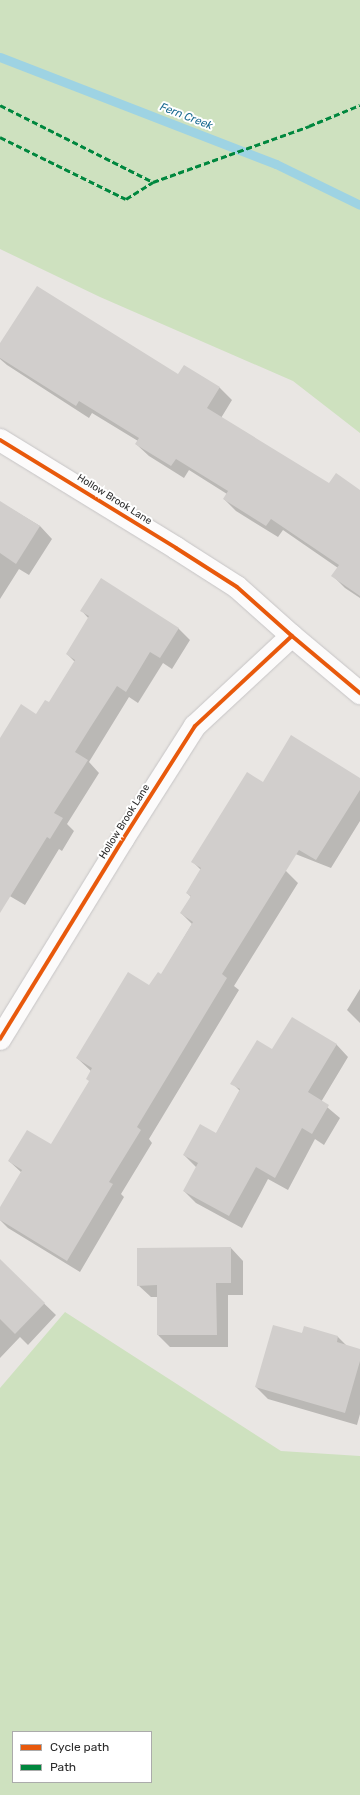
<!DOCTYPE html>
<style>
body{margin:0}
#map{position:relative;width:360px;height:1795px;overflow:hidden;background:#e9e6e3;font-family:Rubik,sans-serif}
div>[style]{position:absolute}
.green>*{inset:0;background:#cee1bf}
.shadow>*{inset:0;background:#0003}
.stream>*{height:9px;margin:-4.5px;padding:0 4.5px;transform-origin:4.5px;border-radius:4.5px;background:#9ed3e3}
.building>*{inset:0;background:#d1cecc}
.roads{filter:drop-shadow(0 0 1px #c6c4c5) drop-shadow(0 0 1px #c6c4c5)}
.minor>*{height:22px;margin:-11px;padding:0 11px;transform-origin:11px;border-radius:11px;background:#fcfbfb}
.quiet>*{height:3px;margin-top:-1.5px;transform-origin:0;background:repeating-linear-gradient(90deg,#00873e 0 6px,transparent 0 9px)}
.cycleway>*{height:4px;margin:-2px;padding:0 2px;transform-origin:2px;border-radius:2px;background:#e8590c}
span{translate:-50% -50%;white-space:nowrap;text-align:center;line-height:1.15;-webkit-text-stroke:4px #fff;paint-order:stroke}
.street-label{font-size:10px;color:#2c2c2c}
.water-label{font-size:11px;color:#1b6b91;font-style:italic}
.legend{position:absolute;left:12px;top:1731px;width:140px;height:52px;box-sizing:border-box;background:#fff;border:1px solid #ababab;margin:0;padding:5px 7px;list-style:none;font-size:12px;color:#2c2c2c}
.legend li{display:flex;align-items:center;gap:8px;height:20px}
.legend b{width:20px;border:1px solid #ababab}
</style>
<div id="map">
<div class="green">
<i style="clip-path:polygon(0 0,360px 0,360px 433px,293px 381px,100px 297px,0 249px)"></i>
<i style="clip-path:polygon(evenodd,65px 1312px,281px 1451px,360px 1456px,360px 1795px,0 1795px,0 1388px,65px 1312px,13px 1732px,151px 1732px,151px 1782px,13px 1782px,13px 1732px)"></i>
</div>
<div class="shadow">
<i style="clip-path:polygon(0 345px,178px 376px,184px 366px,220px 388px,232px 400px,221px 418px,329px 485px,360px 491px,360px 598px,345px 588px,333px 576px,338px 568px,283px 530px,278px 537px,236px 511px,224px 499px,227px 494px,189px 470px,184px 478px,149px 456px,136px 444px,138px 441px,92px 413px,89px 418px,7px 365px,0 359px)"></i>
<i style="clip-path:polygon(0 502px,40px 526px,52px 539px,29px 575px,19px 569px,0 599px)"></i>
<i style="clip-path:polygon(81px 610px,178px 628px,190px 640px,172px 669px,163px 663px,138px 703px,129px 697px,89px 762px,99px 773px,67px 824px,74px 831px,62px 851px,59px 849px,25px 905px,8px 895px,0 908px,0 740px,36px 716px,49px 704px,75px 662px,67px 654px,89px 619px)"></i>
<i style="clip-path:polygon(360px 779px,360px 821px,331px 868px,270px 844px,264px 858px,286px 871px,298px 883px,234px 986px,239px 990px,149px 1139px,152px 1143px,121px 1194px,124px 1197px,80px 1272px,8px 1228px,0 1220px,0 1209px,22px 1173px,9px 1161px,51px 1146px,90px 1081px,92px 1072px,77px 1058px,161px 976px,192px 924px,181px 913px,191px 897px,187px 893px,201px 870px,192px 861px,264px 783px)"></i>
<i style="clip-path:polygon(360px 989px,360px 1023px,347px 1010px)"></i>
<i style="clip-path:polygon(336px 1044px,348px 1057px,321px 1102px,340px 1118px,324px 1145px,315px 1139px,288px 1190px,268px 1179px,242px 1228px,196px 1203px,184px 1191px,197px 1168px,184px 1155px,216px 1134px,240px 1091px,232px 1083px,272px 1050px)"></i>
<i style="clip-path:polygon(231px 1248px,243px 1261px,243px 1295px,228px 1295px,228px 1347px,170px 1347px,158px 1335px,158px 1297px,151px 1297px,138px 1285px)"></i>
<i style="clip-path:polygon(0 1261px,56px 1315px,28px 1345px,20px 1337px,0 1358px)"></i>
<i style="clip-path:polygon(305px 1327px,338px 1337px,347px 1346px,360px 1350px,360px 1414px,357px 1425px,268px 1399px,256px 1387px,302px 1334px)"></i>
</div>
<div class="stream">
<i style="left:0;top:57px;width:296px;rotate:21.2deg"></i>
<i style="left:276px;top:164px;width:93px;rotate:26deg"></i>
</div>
<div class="building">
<i style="clip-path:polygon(37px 286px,178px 374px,184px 365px,220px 387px,207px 408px,329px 483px,336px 473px,360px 490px,360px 596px,331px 576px,339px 565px,271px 519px,266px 526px,223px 499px,228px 491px,176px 459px,171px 466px,135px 444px,139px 438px,79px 401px,76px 406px,0 358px,0 343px)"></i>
<i style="clip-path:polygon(0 501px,40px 526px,16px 564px,0 553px)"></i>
<i style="clip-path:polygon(101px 578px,179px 628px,160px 658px,150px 652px,126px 692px,117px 686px,90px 728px,75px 752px,88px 760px,54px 813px,63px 818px,50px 839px,47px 837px,0 913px,0 738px,21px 704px,36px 714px,45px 700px,49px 702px,75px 660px,66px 654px,89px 616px,80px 611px)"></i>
<i style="clip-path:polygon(291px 735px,360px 778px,360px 790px,316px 860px,299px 850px,222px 974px,227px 978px,137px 1127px,141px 1130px,109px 1182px,113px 1184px,67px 1261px,0 1220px,0 1207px,22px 1170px,8px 1161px,27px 1130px,51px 1144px,89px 1081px,86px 1079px,92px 1068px,76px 1058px,128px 972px,149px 985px,158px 972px,161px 974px,193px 922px,180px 913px,191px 896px,186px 893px,201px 868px,191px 862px,247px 772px,263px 782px)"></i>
<i style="clip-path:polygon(292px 1017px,337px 1044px,308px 1092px,329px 1105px,312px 1134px,302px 1128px,275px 1178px,256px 1167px,229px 1216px,183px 1191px,198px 1163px,183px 1155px,200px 1124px,216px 1133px,240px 1089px,230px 1084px,257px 1040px,272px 1049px)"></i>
<i style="clip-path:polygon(231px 1247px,231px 1283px,216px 1283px,217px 1335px,157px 1335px,157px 1285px,137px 1286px,137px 1248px)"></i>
<i style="clip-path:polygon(0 1259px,45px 1303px,15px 1334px,0 1319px)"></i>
<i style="clip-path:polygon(273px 1325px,302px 1333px,304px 1326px,338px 1336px,337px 1342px,360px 1349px,360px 1361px,345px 1413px,255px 1387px)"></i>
</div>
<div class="roads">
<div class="minor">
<i style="left:0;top:440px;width:206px;rotate:31.5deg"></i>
<i style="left:176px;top:548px;width:72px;rotate:32.6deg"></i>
<i style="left:237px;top:587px;width:74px;rotate:41.7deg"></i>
<i style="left:292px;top:636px;width:89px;rotate:40deg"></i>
<i style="left:0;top:1039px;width:235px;rotate:-58.4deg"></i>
<i style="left:123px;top:839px;width:134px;rotate:-57.5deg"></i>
<i style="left:195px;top:726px;width:132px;rotate:-42.9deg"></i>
</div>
</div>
<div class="quiet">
<i style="left:0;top:105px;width:171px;rotate:26.7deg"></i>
<i style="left:0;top:137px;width:140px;rotate:26.2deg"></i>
<i style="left:126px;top:199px;width:32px;rotate:-32deg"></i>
<i style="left:153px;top:182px;width:166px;rotate:-19.7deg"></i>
<i style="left:309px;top:126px;width:55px;rotate:-22.4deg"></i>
</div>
<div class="cycleway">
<i style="left:0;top:440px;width:206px;rotate:31.5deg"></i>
<i style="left:176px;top:548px;width:72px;rotate:32.6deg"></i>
<i style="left:237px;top:587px;width:74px;rotate:41.7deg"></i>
<i style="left:292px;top:636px;width:89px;rotate:40deg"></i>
<i style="left:0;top:1039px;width:235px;rotate:-58.4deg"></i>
<i style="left:123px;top:839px;width:134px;rotate:-57.5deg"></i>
<i style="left:195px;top:726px;width:132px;rotate:-42.9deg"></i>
</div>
<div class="street-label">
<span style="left:114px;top:500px;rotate:32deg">Hollow Brook Lane</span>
<span style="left:125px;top:822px;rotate:-58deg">Hollow Brook Lane</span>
</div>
<div class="water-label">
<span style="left:186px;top:117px;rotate:21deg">Fern Creek</span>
</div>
<ul class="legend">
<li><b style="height:5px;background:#e8590c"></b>Cycle path</li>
<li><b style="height:5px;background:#00873e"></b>Path</li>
</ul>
</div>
